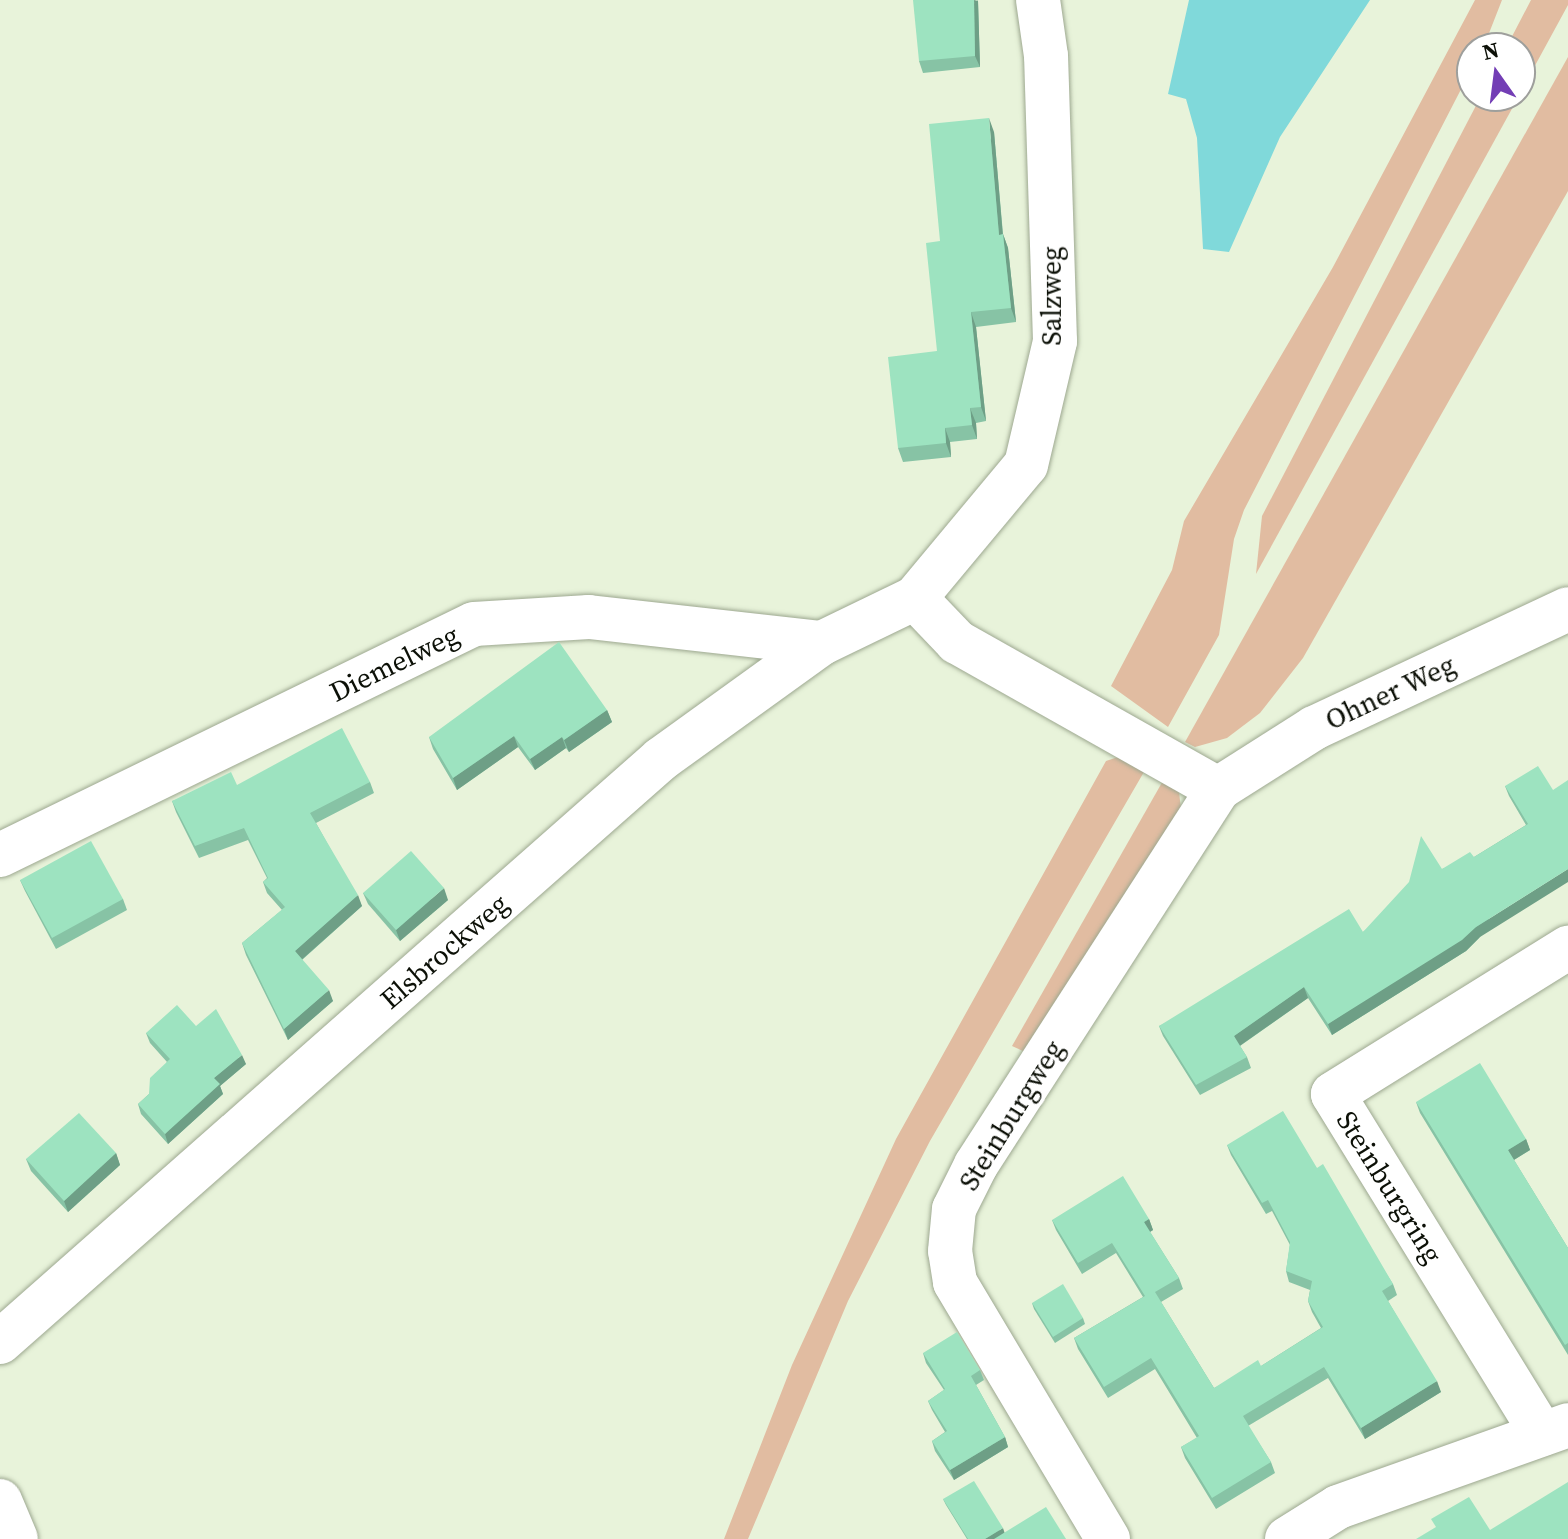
<!DOCTYPE html>
<style>
body{margin:0}
#map{position:relative;width:1568px;height:1539px;overflow:hidden;background:#e8f3da;font-family:"Source Serif 4",serif}
div>[style]{position:absolute}
.green>*{inset:0;background:#e1bca1}
.water>*{inset:0;background:#80d9da}
.roads{filter:drop-shadow(0 0 2px #9da890) drop-shadow(0 0 2px #9da890)}
.street>*{height:44px;margin:-22px;padding:0 22px;transform-origin:22px;border-radius:22px;background:#fff}
.wall>*{inset:0;background:#87c3a5}
.shaded-wall>*{inset:0;background:#6e9f86}
.building>*{inset:0;background:#9de3c0}
span{translate:-50% -50%;white-space:nowrap;text-align:center;line-height:1.15;-webkit-text-stroke:7px #fff;paint-order:stroke}
.street-label{font-size:28px;color:#0c1007}
.north{position:absolute;left:1456px;top:32px;width:80px;height:80px;box-sizing:border-box;background:#fff;border:2px solid #9e9f9c;border-radius:50%;rotate:346deg;font-size:22px;font-weight:700;line-height:32px;text-align:center;color:#0c1007}
.north::after{content:'';display:block;margin:auto;width:28px;height:36px;background:#733eb5;clip-path:polygon(50% 0,100% 100%,50% 72%,0 100%)}
</style>
<div id="map">
<div class="green">
<i style="clip-path:polygon(1475px 0,1502px 0,1484px 46px,1472px 48px,1472px 68px,1244px 510px,1234px 539px,1219px 635px,1168px 727px,1111px 686px,1172px 570px,1184px 521px,1333px 267px)"></i>
<i style="clip-path:polygon(1531px 0,1568px 0,1568px 5px,1520px 93px,1520px 48px,1506px 48px)"></i>
<i style="clip-path:polygon(1568px 57px,1568px 191px,1303px 658px,1260px 713px,1227px 738px,1195px 747px,1185px 742px)"></i>
<i style="clip-path:polygon(1481px 96px,1519px 96px,1256px 574px,1262px 516px)"></i>
<i style="clip-path:polygon(1121px 756px,1148px 765px,930px 1141px,848px 1301px,748px 1539px,724px 1539px,792px 1365px,896px 1139px,1106px 761px)"></i>
<i style="clip-path:polygon(1168px 772px,1179px 792px,1181px 809px,1027px 1053px,1012px 1046px)"></i>
</div>
<div class="water">
<i style="clip-path:polygon(1189px 0,1370px 0,1280px 137px,1229px 252px,1203px 249px,1197px 138px,1186px 99px,1168px 94px)"></i>
</div>
<div class="roads">
<div class="street">
<i style="left:915px;top:598px;width:61px;rotate:46.3deg"></i>
<i style="left:957px;top:642px;width:300px;rotate:29.4deg"></i>
<i style="left:0;top:855px;width:527px;rotate:-25.98deg"></i>
<i style="left:474px;top:624px;width:115px;rotate:-3.5deg"></i>
<i style="left:589px;top:617px;width:234px;rotate:6.4deg"></i>
<i style="left:0;top:1342px;width:881px;rotate:-41.41deg"></i>
<i style="left:661px;top:759px;width:198px;rotate:-35.8deg"></i>
<i style="left:822px;top:643px;width:103px;rotate:-25.8deg"></i>
<i style="left:915px;top:598px;width:173px;rotate:-50.2deg"></i>
<i style="left:1026px;top:465px;width:127px;rotate:-76.8deg"></i>
<i style="left:1055px;top:341px;width:285px;rotate:-91.8deg"></i>
<i style="left:1046px;top:56px;width:57px;rotate:-98.1deg"></i>
<i style="left:1542px;top:1434px;width:399px;rotate:-121.6deg"></i>
<i style="left:1333px;top:1094px;width:277px;rotate:-31.9deg"></i>
<i style="left:0;top:1501px;width:41px;rotate:67.2deg"></i>
<i style="left:1108px;top:1539px;width:299px;rotate:-120.8deg"></i>
<i style="left:955px;top:1282px;width:31px;rotate:-99deg"></i>
<i style="left:950px;top:1251px;width:42px;rotate:-84.6deg"></i>
<i style="left:954px;top:1209px;width:49px;rotate:-63.4deg"></i>
<i style="left:976px;top:1165px;width:447px;rotate:-57.2deg"></i>
<i style="left:1218px;top:789px;width:114px;rotate:-32.4deg"></i>
<i style="left:1314px;top:728px;width:280px;rotate:-25.1deg"></i>
<i style="left:1287px;top:1539px;width:60px;rotate:-32.1deg"></i>
<i style="left:1338px;top:1507px;width:244px;rotate:-19.6deg"></i>
</div>
</div>
<div class="wall">
<i style="clip-path:polygon(978px 0,980px 67px,923px 73px,919px 61px)"></i>
<i style="clip-path:polygon(994px 132px,1003px 234px,1008px 248px,1016px 322px,976px 327px,986px 421px,976px 423px,977px 439px,950px 442px,951px 457px,903px 462px,898px 448px,937px 351px,940px 241px)"></i>
<i style="clip-path:polygon(607px 710px,612px 722px,569px 752px,566px 748px,535px 770px,518px 747px,457px 790px,433px 749px,429px 737px)"></i>
<i style="clip-path:polygon(370px 782px,374px 793px,316px 823px,362px 906px,302px 960px,333px 1001px,288px 1040px,246px 955px,242px 943px,282px 910px,267px 893px,263px 882px,267px 878px,248px 840px,199px 858px,176px 812px,172px 801px,237px 785px)"></i>
<i style="clip-path:polygon(1505px 786px,1553px 790px,1480px 937px,1466px 951px,1332px 1035px,1308px 998px,1240px 1046px,1247px 1057px,1251px 1068px,1200px 1095px,1163px 1036px,1159px 1026px,1363px 932px,1442px 869px,1474px 857px,1526px 825px,1509px 796px)"></i>
<i style="clip-path:polygon(20px 880px,123px 899px,127px 910px,56px 949px,25px 891px)"></i>
<i style="clip-path:polygon(363px 893px,448px 900px,400px 941px,368px 904px)"></i>
<i style="clip-path:polygon(196px 1026px,246px 1064px,220px 1086px,223px 1094px,168px 1144px,141px 1114px,138px 1104px,149px 1094px,167px 1062px,150px 1043px,146px 1033px)"></i>
<i style="clip-path:polygon(1416px 1102px,1526px 1139px,1530px 1150px,1514px 1160px,1568px 1248px,1568px 1355px,1420px 1113px)"></i>
<i style="clip-path:polygon(1227px 1145px,1317px 1168px,1393px 1284px,1397px 1295px,1388px 1301px,1441px 1392px,1365px 1439px,1328px 1378px,1248px 1426px,1271px 1462px,1275px 1473px,1216px 1509px,1185px 1458px,1181px 1447px,1197px 1438px,1155px 1369px,1108px 1398px,1078px 1349px,1074px 1338px,1143px 1297px,1116px 1253px,1082px 1274px,1056px 1230px,1052px 1220px,1149px 1219px,1153px 1230px,1150px 1232px,1179px 1278px,1183px 1289px,1161px 1302px,1214px 1388px,1261px 1366px,1321px 1328px,1312px 1312px,1308px 1301px,1310px 1290px,1289px 1282px,1286px 1271px,1290px 1245px,1272px 1211px,1266px 1214px,1231px 1155px)"></i>
<i style="clip-path:polygon(116px 1153px,120px 1165px,68px 1212px,31px 1171px,26px 1159px)"></i>
<i style="clip-path:polygon(1032px 1303px,1083px 1318px,1085px 1324px,1055px 1343px,1034px 1309px)"></i>
<i style="clip-path:polygon(923px 1353px,980px 1370px,984px 1380px,976px 1385px,1005px 1437px,1008px 1447px,954px 1480px,935px 1451px,932px 1441px,945px 1432px,932px 1410px,928px 1401px,944px 1390px,926px 1363px)"></i>
<i style="clip-path:polygon(943px 1499px,1004px 1533px,1066px 1539px,967px 1539px,946px 1505px)"></i>
</div>
<div class="shaded-wall">
<i style="clip-path:polygon(974px 0,978px 1px,980px 67px,975px 56px)"></i>
<i style="clip-path:polygon(989px 118px,994px 132px,1004px 249px,999px 235px)"></i>
<i style="clip-path:polygon(1003px 234px,1008px 248px,1016px 322px,1011px 308px)"></i>
<i style="clip-path:polygon(971px 312px,976px 327px,986px 421px,981px 407px)"></i>
<i style="clip-path:polygon(970px 408px,976px 423px,977px 439px,972px 425px)"></i>
<i style="clip-path:polygon(945px 428px,950px 442px,951px 457px,946px 443px)"></i>
<i style="clip-path:polygon(607px 710px,612px 722px,569px 752px,564px 740px)"></i>
<i style="clip-path:polygon(514px 736px,518px 747px,457px 790px,453px 778px)"></i>
<i style="clip-path:polygon(562px 737px,566px 748px,535px 770px,530px 759px)"></i>
<i style="clip-path:polygon(1568px 869px,1568px 882px,1480px 937px,1466px 951px,1332px 1035px,1328px 1024px,1476px 927px)"></i>
<i style="clip-path:polygon(444px 888px,448px 900px,400px 941px,396px 930px)"></i>
<i style="clip-path:polygon(358px 895px,362px 906px,299px 962px,295px 951px)"></i>
<i style="clip-path:polygon(1304px 987px,1308px 998px,1238px 1047px,1234px 1036px)"></i>
<i style="clip-path:polygon(329px 990px,333px 1001px,288px 1040px,284px 1029px)"></i>
<i style="clip-path:polygon(242px 1055px,246px 1064px,220px 1086px,223px 1094px,168px 1144px,165px 1134px,214px 1078px)"></i>
<i style="clip-path:polygon(1526px 1139px,1530px 1150px,1512px 1161px,1508px 1150px)"></i>
<i style="clip-path:polygon(116px 1153px,120px 1165px,68px 1212px,64px 1201px)"></i>
<i style="clip-path:polygon(1149px 1219px,1153px 1230px,1148px 1233px,1144px 1222px)"></i>
<i style="clip-path:polygon(1437px 1381px,1441px 1392px,1365px 1439px,1361px 1428px)"></i>
<i style="clip-path:polygon(1005px 1437px,1008px 1447px,954px 1480px,950px 1470px)"></i>
<i style="clip-path:polygon(1003px 1528px,1005px 1534px,997px 1539px,985px 1539px)"></i>
</div>
<div class="building">
<i style="clip-path:polygon(913px 0,974px 0,975px 56px,919px 61px)"></i>
<i style="clip-path:polygon(989px 118px,999px 235px,1003px 234px,1011px 308px,971px 312px,981px 407px,970px 408px,972px 425px,945px 428px,946px 443px,898px 448px,888px 357px,937px 351px,926px 243px,940px 241px,929px 124px)"></i>
<i style="clip-path:polygon(559px 642px,607px 710px,564px 740px,562px 737px,530px 759px,514px 736px,453px 778px,429px 737px)"></i>
<i style="clip-path:polygon(342px 728px,370px 782px,310px 813px,358px 895px,295px 951px,329px 990px,284px 1029px,242px 943px,285px 907px,263px 882px,268px 878px,244px 828px,195px 846px,172px 801px,231px 772px,237px 785px)"></i>
<i style="clip-path:polygon(1538px 766px,1553px 790px,1568px 780px,1568px 869px,1476px 927px,1462px 940px,1328px 1024px,1304px 987px,1234px 1036px,1247px 1057px,1196px 1085px,1159px 1026px,1349px 909px,1363px 932px,1409px 882px,1421px 836px,1442px 869px,1470px 852px,1474px 857px,1528px 824px,1505px 786px)"></i>
<i style="clip-path:polygon(91px 841px,123px 899px,52px 938px,20px 880px)"></i>
<i style="clip-path:polygon(411px 851px,444px 888px,396px 930px,363px 893px)"></i>
<i style="clip-path:polygon(177px 1005px,196px 1026px,216px 1009px,242px 1055px,214px 1078px,220px 1084px,165px 1134px,138px 1104px,149px 1094px,150px 1078px,170px 1059px,146px 1033px)"></i>
<i style="clip-path:polygon(1480px 1063px,1526px 1139px,1508px 1150px,1568px 1248px,1568px 1343px,1565px 1345px,1416px 1102px)"></i>
<i style="clip-path:polygon(1283px 1111px,1317px 1168px,1323px 1164px,1393px 1284px,1382px 1291px,1437px 1381px,1361px 1428px,1324px 1367px,1243px 1416px,1271px 1462px,1212px 1498px,1181px 1447px,1199px 1436px,1151px 1358px,1104px 1387px,1074px 1338px,1145px 1296px,1112px 1243px,1078px 1263px,1052px 1220px,1123px 1176px,1149px 1219px,1144px 1222px,1179px 1278px,1155px 1292px,1214px 1388px,1258px 1360px,1261px 1366px,1323px 1327px,1308px 1301px,1312px 1281px,1286px 1271px,1290px 1242px,1268px 1200px,1262px 1203px,1227px 1145px)"></i>
<i style="clip-path:polygon(79px 1113px,116px 1153px,64px 1201px,26px 1159px)"></i>
<i style="clip-path:polygon(1063px 1284px,1083px 1318px,1053px 1337px,1032px 1303px)"></i>
<i style="clip-path:polygon(957px 1332px,980px 1370px,971px 1376px,1005px 1437px,950px 1470px,932px 1441px,947px 1431px,928px 1401px,945px 1389px,923px 1353px)"></i>
<i style="clip-path:polygon(974px 1481px,1003px 1528px,985px 1539px,968px 1539px,943px 1499px)"></i>
<i style="clip-path:polygon(1568px 1482px,1568px 1539px,1416px 1539px,1436px 1527px,1431px 1519px,1469px 1497px,1490px 1530px)"></i>
<i style="clip-path:polygon(1046px 1507px,1066px 1539px,994px 1539px)"></i>
</div>
<div class="street-label">
<span style="left:1051px;top:296px;rotate:-90deg">Salzweg</span>
<span style="left:394px;top:663px;rotate:-26deg">Diemelweg</span>
<span style="left:1390px;top:692px;rotate:-25deg">Ohner Weg</span>
<span style="left:444px;top:951px;rotate:-41deg">Elsbrockweg</span>
<span style="left:1011px;top:1115px;rotate:-58deg">Steinburgweg</span>
<span style="left:1390px;top:1187px;rotate:58deg">Steinburgring</span>
</div>
<div class="north">N</div>
</div>
